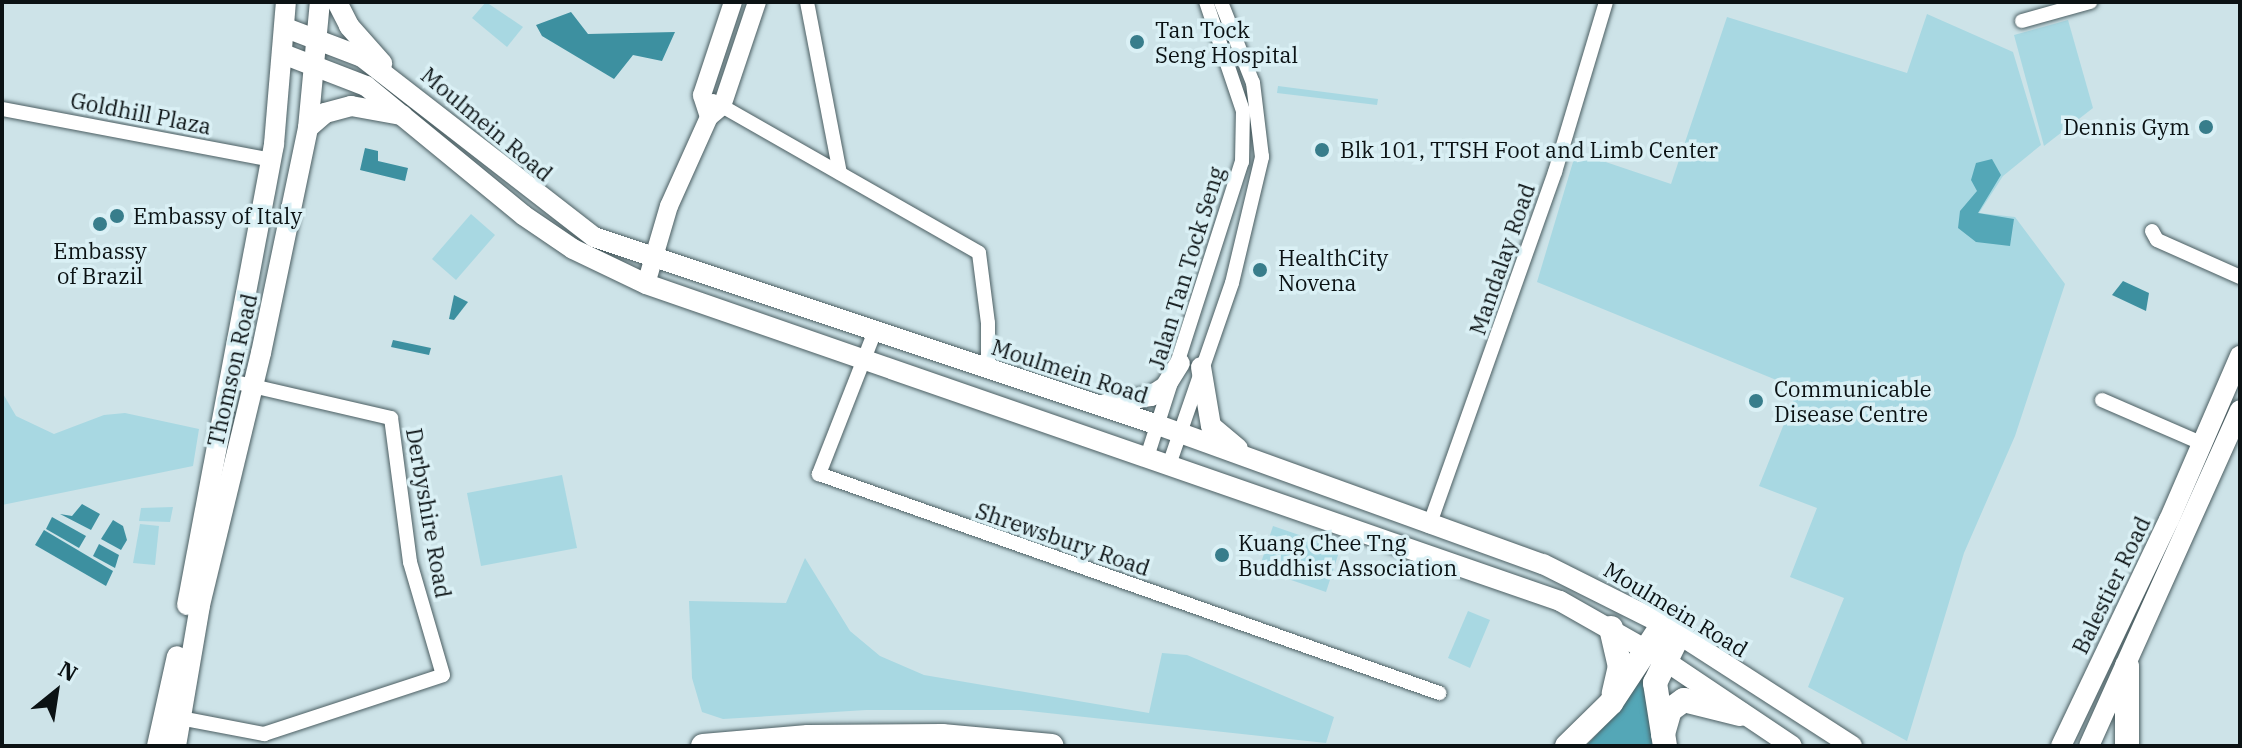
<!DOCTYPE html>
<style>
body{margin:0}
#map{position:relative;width:2242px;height:748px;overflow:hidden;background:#cde3e8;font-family:"IBM Plex Serif",serif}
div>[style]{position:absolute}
.green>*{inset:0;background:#a8d8e2}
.forest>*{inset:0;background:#54a7b7}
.water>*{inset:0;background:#3d90a0}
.roads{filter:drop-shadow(0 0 2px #4b5e62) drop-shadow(0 0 2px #4b5e62)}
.street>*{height:14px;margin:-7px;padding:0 7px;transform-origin:7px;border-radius:7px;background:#fff}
.secondary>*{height:18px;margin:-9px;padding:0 9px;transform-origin:9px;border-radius:9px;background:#fff}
.primary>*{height:20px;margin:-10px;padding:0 10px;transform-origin:10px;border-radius:10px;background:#fff}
.highway>*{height:24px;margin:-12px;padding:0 12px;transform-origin:12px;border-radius:12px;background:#fff}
.dots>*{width:22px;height:22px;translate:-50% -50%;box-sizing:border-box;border:4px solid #daf0f5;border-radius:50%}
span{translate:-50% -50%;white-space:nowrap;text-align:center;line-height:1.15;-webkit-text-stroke:7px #daf0f5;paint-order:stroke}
.poi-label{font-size:22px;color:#0b1214}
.left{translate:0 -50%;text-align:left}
.right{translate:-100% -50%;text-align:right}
.street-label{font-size:22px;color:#0b1214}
.frame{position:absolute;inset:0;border:4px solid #0b1214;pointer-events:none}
.north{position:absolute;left:16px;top:652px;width:80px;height:80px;-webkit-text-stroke:6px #daf0f5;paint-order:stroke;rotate:30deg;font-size:22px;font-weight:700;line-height:32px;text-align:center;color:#0b1214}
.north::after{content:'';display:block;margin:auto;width:28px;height:36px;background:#0b1214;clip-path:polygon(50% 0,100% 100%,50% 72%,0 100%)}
</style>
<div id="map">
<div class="green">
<i style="clip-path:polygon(486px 2px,523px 27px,507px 47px,472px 18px)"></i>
<i style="clip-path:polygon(1927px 14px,2013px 52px,2041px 145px,2003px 176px,1979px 213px,2015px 217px,2065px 284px,2015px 436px,1964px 553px,1907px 741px,1808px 687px,1844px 598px,1790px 577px,1817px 508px,1759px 486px,1798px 389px,1537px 282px,1576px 152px,1671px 184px,1727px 17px,1907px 73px)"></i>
<i style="clip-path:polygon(2068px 20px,2093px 108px,2044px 146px,2014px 35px)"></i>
<i style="clip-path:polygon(1278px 86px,1378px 99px,1377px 105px,1277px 93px)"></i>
<i style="clip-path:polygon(471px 214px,495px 235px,456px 280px,432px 259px)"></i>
<i style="clip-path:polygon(2px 392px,16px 416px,54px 434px,104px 415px,125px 413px,199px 429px,193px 466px,2px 505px)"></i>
<i style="clip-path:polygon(562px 475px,577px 548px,481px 566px,467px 493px)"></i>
<i style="clip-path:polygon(173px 507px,170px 522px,139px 521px,141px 508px)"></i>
<i style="clip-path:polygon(140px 524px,159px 526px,155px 565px,133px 563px)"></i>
<i style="clip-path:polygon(1273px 526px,1340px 549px,1326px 592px,1259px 569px)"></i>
<i style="clip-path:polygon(805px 558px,850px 631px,880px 656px,924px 675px,1149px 713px,1162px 653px,1187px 655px,1334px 717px,1326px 743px,1020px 710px,866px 710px,723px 719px,702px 712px,692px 678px,689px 601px,786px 603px)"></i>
<i style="clip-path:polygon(1468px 611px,1490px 620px,1470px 668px,1448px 658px)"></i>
</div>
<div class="forest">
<i style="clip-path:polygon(1992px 159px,2001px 175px,1978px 213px,2014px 219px,2010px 246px,1976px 242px,1958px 228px,1960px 211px,1977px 191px,1971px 180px,1976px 163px)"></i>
<i style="clip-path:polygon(1644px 671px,1654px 746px,1586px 746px,1615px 715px)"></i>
</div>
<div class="water">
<i style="clip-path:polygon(571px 12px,588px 34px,675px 32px,662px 61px,633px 55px,614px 79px,542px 36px,536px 25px)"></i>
<i style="clip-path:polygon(365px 148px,378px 151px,378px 161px,408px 168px,405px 181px,360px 170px)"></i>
<i style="clip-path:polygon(2123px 281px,2149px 293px,2146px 311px,2112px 295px)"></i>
<i style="clip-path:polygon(454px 295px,468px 302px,454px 320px,449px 319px)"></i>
<i style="clip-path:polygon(393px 340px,431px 348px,429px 355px,391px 347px)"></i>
<i style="clip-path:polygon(82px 504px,100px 514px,91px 530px,60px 514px,72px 516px)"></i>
<i style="clip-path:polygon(52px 517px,86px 536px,79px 548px,46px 529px)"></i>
<i style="clip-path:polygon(113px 520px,123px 526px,127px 540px,121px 550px,101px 539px)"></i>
<i style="clip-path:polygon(44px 530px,113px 571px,106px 586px,35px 545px)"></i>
<i style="clip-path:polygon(99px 544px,119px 555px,115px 568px,93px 556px)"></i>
</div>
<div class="roads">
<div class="street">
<i style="left:807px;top:2px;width:174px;rotate:79.1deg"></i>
<i style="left:2022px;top:21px;width:71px;rotate:-15.6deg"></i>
<i style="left:713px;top:101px;width:306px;rotate:29.7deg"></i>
<i style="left:979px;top:253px;width:71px;rotate:82.7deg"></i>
<i style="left:988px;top:323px;width:46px;rotate:90deg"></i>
<i style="left:2px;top:109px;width:274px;rotate:10.7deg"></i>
<i style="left:2152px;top:231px;width:10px;rotate:61deg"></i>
<i style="left:2157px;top:240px;width:91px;rotate:24deg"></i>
<i style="left:875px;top:331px;width:154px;rotate:111.4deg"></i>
<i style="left:819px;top:474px;width:658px;rotate:19.45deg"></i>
<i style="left:2102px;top:400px;width:110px;rotate:23.5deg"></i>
<i style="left:1148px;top:454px;width:307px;rotate:-72.2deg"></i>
<i style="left:1242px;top:162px;width:51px;rotate:-88.9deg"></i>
<i style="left:1243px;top:111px;width:115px;rotate:-108.7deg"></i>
<i style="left:1170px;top:462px;width:189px;rotate:-70.9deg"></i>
<i style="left:1232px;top:283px;width:130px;rotate:-76.6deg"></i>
<i style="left:1262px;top:157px;width:75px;rotate:-96.9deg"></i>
<i style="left:1253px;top:83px;width:87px;rotate:-111.6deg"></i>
<i style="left:1429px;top:526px;width:376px;rotate:-70.4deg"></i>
<i style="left:1555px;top:172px;width:177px;rotate:-73.3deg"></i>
<i style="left:180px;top:718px;width:86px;rotate:10.8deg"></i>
<i style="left:264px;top:734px;width:188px;rotate:-18.2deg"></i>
<i style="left:443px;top:675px;width:118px;rotate:-106.3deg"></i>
<i style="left:410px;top:562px;width:145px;rotate:-97.5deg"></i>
<i style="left:391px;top:418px;width:164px;rotate:-167deg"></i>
</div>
<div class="secondary">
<i style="left:709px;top:117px;width:23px;rotate:-108deg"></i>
<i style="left:702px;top:95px;width:98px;rotate:-71.6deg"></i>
<i style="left:646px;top:284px;width:81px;rotate:-73.6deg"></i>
<i style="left:669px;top:206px;width:98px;rotate:-65.8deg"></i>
<i style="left:709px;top:117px;width:17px;rotate:-40deg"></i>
<i style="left:722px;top:106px;width:110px;rotate:-71.4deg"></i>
</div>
<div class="primary">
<i style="left:337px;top:2px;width:27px;rotate:63deg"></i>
<i style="left:349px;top:26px;width:50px;rotate:48.3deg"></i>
<i style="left:286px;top:28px;width:81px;rotate:20.9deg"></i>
<i style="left:362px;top:57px;width:294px;rotate:37.8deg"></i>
<i style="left:594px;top:237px;width:595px;rotate:18.43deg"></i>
<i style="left:1158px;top:425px;width:409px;rotate:19.9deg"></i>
<i style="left:1543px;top:564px;width:134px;rotate:26.6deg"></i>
<i style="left:1663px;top:624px;width:225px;rotate:32.8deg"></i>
<i style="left:283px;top:54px;width:89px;rotate:21.1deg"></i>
<i style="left:366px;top:86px;width:203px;rotate:39.4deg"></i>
<i style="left:523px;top:215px;width:60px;rotate:34.2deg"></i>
<i style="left:573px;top:249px;width:81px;rotate:25.6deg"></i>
<i style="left:646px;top:284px;width:967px;rotate:19.13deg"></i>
<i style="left:1560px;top:601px;width:120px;rotate:29.6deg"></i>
<i style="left:1664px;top:660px;width:154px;rotate:33.9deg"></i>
<i style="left:308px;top:128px;width:23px;rotate:-41deg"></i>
<i style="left:325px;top:113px;width:27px;rotate:-15deg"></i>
<i style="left:351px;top:106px;width:52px;rotate:10deg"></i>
<i style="left:1201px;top:367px;width:60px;rotate:80.4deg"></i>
<i style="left:1211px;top:426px;width:35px;rotate:40deg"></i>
<i style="left:1105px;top:404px;width:47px;rotate:-9.9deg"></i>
<i style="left:1151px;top:396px;width:17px;rotate:-33deg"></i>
<i style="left:1165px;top:387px;width:28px;rotate:-58deg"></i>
<i style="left:187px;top:605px;width:469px;rotate:-79.3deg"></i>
<i style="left:274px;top:144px;width:143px;rotate:-85.2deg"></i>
<i style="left:157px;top:746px;width:92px;rotate:-77.5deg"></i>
<i style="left:176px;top:746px;width:143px;rotate:-80.3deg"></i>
<i style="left:200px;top:605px;width:259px;rotate:-76.4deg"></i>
<i style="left:261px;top:353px;width:230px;rotate:-78.2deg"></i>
<i style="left:308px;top:128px;width:127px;rotate:-84.6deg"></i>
<i style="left:2061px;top:746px;width:250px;rotate:-64.5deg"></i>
<i style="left:2169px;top:520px;width:179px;rotate:-66.6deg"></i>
<i style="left:2089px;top:746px;width:368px;rotate:-65.8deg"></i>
</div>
<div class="highway">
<i style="left:1611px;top:628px;width:39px;rotate:77deg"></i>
<i style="left:1620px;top:666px;width:28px;rotate:103deg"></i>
<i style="left:2127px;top:666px;width:80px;rotate:90deg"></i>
<i style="left:1663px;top:734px;width:25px;rotate:-74deg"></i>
<i style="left:1670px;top:710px;width:17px;rotate:-36deg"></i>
<i style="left:1684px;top:700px;width:58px;rotate:14deg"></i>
<i style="left:703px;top:746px;width:105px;rotate:-4.9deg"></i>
<i style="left:808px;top:737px;width:134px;rotate:-0.4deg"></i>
<i style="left:942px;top:736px;width:110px;rotate:5.2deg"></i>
<i style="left:1567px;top:746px;width:62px;rotate:-44.3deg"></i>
<i style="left:1611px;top:703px;width:95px;rotate:-56.6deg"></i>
<i style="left:1665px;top:746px;width:64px;rotate:-99deg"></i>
<i style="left:1655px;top:683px;width:55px;rotate:-63.9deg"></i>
</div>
</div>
<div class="dots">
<i style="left:1137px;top:42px;background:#387d8b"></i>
<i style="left:2206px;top:127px;background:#387d8b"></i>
<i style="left:1322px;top:150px;background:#387d8b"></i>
<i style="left:117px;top:216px;background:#387d8b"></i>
<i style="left:100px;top:224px;background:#387d8b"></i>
<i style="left:1260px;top:270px;background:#387d8b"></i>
<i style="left:1756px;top:401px;background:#387d8b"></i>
<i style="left:1222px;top:555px;background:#387d8b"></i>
</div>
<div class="poi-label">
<span class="left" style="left:1155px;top:42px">Tan Tock<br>Seng Hospital</span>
<span class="right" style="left:2190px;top:127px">Dennis Gym</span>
<span class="left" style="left:1340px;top:150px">Blk 101, TTSH Foot and Limb Center</span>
<span class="left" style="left:133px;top:216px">Embassy of Italy</span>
<span style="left:100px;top:263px">Embassy<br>of Brazil</span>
<span class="left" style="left:1278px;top:270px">HealthCity<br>Novena</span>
<span class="left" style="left:1774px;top:401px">Communicable<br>Disease Centre</span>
<span class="left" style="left:1238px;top:555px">Kuang Chee Tng<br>Buddhist Association</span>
</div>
<div class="street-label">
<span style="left:141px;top:113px;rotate:11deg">Goldhill Plaza</span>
<span style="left:487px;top:124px;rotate:40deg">Moulmein Road</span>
<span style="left:1502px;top:259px;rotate:-71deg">Mandalay Road</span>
<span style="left:1186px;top:268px;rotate:-73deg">Jalan Tan Tock Seng</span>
<span style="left:232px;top:370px;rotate:-77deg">Thomson Road</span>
<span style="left:1070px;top:371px;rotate:18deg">Moulmein Road</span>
<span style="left:429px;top:513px;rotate:80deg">Derbyshire Road</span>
<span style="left:1063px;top:539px;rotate:19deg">Shrewsbury Road</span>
<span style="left:2111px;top:585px;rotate:-64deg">Balestier Road</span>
<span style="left:1676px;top:609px;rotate:31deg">Moulmein Road</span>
</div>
<div class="frame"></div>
<div class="north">N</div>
</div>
